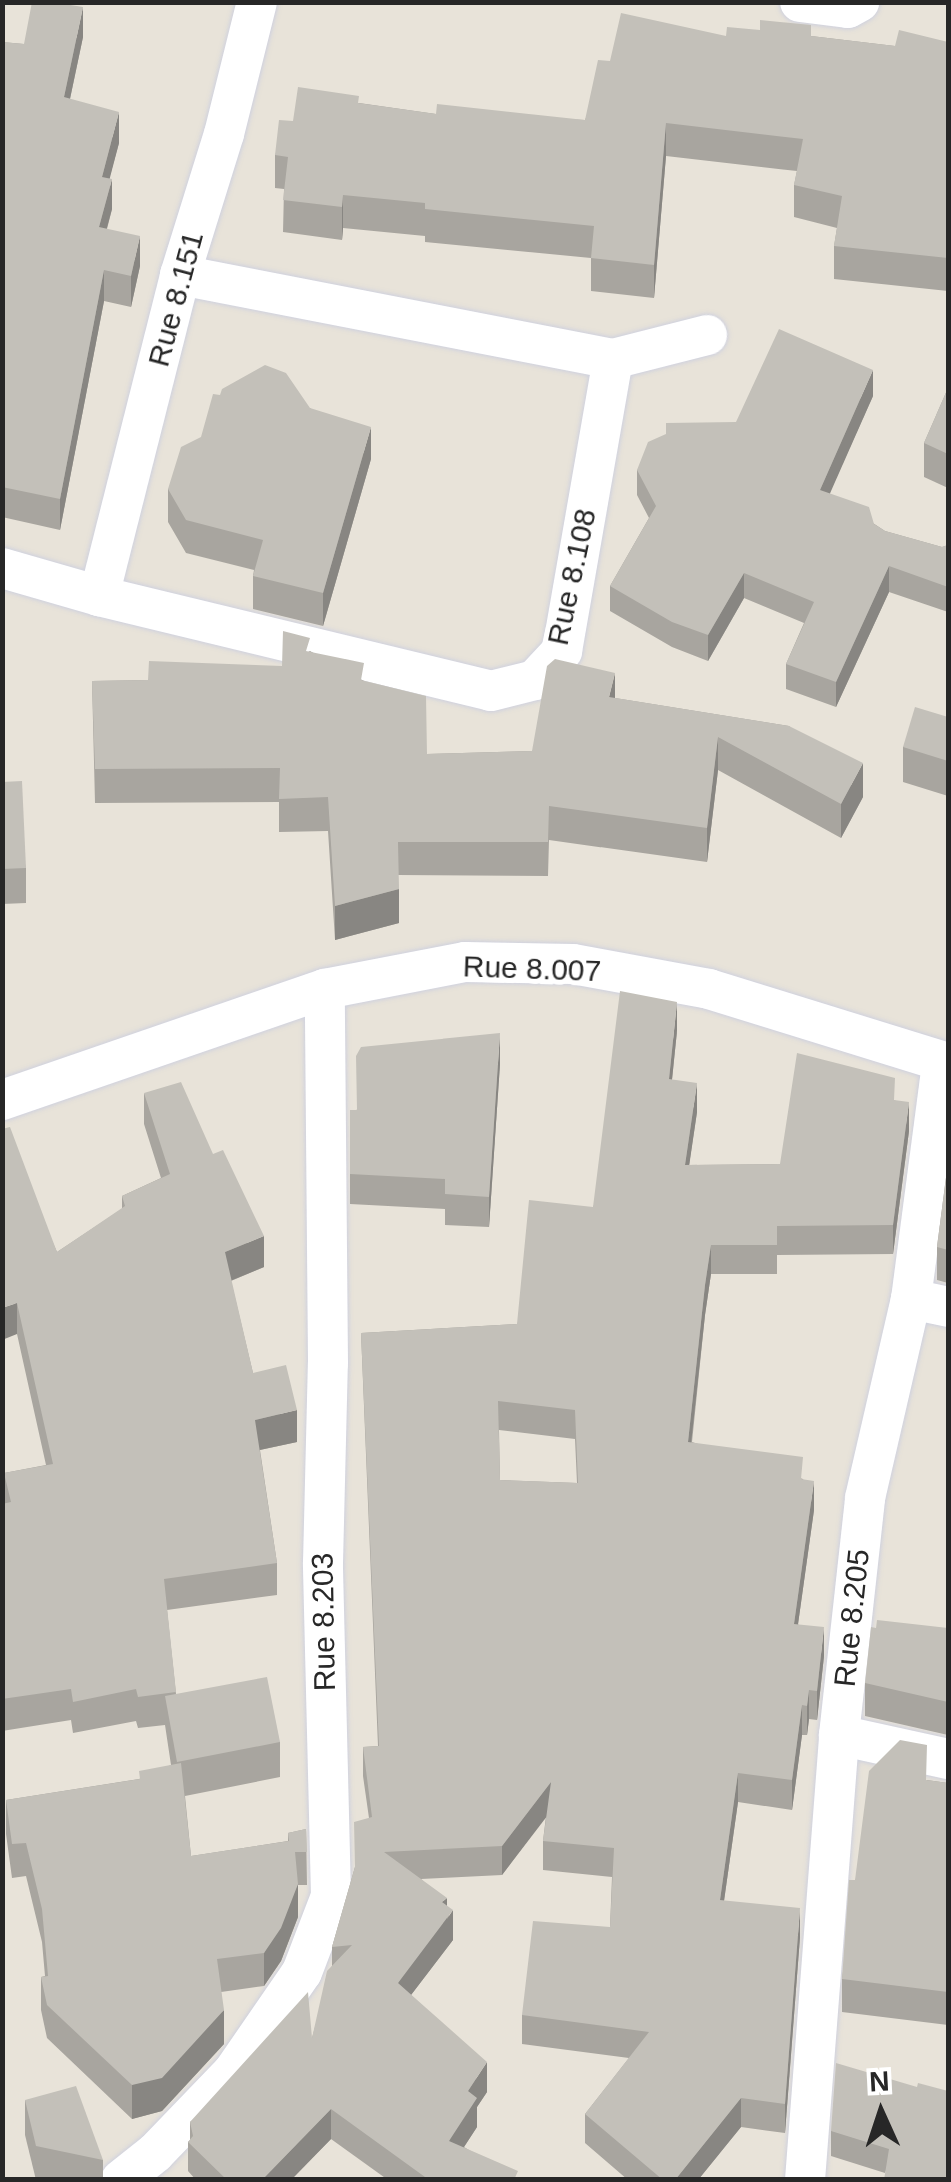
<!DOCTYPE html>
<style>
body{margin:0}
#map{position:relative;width:951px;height:2182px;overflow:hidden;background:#e8e3d9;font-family:Helvetica,sans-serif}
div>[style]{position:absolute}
.roads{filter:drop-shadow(0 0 2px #cfd1de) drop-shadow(0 0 2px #cfd1de)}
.street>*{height:40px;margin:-20px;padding:0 20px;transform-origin:20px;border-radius:20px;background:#fff}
.wall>*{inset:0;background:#a8a59f}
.shaded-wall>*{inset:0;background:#888682}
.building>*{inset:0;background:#c3c0b9}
span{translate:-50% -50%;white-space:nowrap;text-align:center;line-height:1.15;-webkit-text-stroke:10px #fff;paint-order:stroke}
.street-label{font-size:30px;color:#272727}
.frame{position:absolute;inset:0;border:5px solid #272727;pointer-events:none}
.north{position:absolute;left:831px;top:2062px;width:100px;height:100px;-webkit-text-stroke:8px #fff;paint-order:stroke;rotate:357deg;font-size:28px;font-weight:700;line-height:40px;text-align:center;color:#272727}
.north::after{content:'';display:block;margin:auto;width:35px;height:45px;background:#272727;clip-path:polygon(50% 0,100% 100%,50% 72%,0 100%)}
</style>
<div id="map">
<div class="roads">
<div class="street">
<i style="left:800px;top:2px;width:48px;rotate:7.1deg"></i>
<i style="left:848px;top:8px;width:13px;rotate:-29deg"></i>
<i style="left:613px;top:359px;width:97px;rotate:-14.3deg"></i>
<i style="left:2px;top:568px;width:101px;rotate:16.1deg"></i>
<i style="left:99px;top:596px;width:403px;rotate:13.6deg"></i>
<i style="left:491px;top:691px;width:45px;rotate:-14deg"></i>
<i style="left:535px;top:680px;width:40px;rotate:-47deg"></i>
<i style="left:562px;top:651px;width:296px;rotate:-80.1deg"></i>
<i style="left:613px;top:359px;width:441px;rotate:-169deg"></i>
<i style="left:99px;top:596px;width:331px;rotate:-75.8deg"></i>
<i style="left:180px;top:275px;width:148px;rotate:-72.7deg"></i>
<i style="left:224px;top:134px;width:136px;rotate:-76deg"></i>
<i style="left:2px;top:1100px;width:342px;rotate:-19deg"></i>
<i style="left:325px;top:989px;width:143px;rotate:-10.9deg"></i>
<i style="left:465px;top:962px;width:108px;rotate:1.1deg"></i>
<i style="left:573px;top:964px;width:138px;rotate:10.4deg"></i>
<i style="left:709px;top:989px;width:250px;rotate:17.2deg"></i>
<i style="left:911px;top:1299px;width:38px;rotate:12deg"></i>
<i style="left:839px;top:1735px;width:112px;rotate:12.4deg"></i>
<i style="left:121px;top:2180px;width:43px;rotate:-38.5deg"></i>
<i style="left:155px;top:2153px;width:112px;rotate:-46.1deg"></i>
<i style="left:233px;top:2072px;width:121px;rotate:-55.4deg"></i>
<i style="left:302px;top:1972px;width:81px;rotate:-69.1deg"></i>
<i style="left:331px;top:1896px;width:333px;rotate:-91.4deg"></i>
<i style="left:323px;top:1563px;width:200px;rotate:-88.6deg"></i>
<i style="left:328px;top:1363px;width:374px;rotate:-90.5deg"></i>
<i style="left:805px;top:2180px;width:446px;rotate:-85.6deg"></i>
<i style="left:839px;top:1735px;width:238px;rotate:-83.7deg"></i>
<i style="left:865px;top:1498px;width:204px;rotate:-77deg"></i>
<i style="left:911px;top:1299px;width:239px;rotate:-82.5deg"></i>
</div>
</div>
<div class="wall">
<i style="clip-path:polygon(726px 36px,811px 36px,895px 46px,948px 42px,948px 291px,834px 279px,834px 246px,837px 228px,794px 217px,794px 185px,797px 171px,666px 156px,654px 298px,591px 291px,591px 258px,425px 242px,425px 236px,343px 228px,342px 240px,283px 232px,284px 189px,275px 188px,275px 155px,293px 121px,359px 103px,436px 114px,585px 120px,610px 61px)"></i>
<i style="clip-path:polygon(83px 37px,70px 99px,119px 143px,109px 179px,112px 209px,107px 229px,140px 266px,131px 307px,104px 301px,60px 530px,2px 517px,2px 42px,24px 44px)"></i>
<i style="clip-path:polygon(948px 388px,948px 488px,924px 477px,924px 443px)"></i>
<i style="clip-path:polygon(873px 396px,829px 494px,885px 531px,942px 547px,948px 545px,948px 612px,889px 592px,836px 707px,786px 689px,786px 664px,804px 623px,744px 598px,708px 661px,672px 647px,610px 611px,610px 586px,649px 518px,637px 495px,637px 470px,736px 422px)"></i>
<i style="clip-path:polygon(310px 408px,371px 459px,323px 626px,253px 609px,253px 576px,254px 570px,186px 553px,168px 522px,168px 489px)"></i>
<i style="clip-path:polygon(310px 651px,364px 681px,427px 754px,532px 751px,615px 698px,789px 726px,863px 797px,841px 838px,718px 770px,707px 862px,549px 840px,548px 876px,398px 875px,399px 923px,335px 940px,328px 831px,279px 832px,279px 802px,95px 803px,92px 681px,148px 680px,282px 666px)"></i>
<i style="clip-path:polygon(948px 717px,948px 796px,903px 782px,903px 747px)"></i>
<i style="clip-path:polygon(2px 782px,26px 868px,26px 903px,2px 904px)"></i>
<i style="clip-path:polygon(evenodd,677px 1031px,672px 1080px,697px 1112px,689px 1165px,780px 1164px,895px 1100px,909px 1131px,893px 1254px,777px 1255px,777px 1274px,711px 1274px,705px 1315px,692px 1442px,803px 1479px,814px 1510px,798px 1624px,824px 1656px,817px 1720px,809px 1719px,807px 1735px,802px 1735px,792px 1810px,738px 1802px,724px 1901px,800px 1937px,785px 2133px,741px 2127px,698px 2180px,628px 2180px,585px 2143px,585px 2114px,629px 2058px,522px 2044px,522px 2015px,610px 1927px,612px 1877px,543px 1870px,543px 1841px,546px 1816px,502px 1875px,421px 1879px,447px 1906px,453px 1940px,411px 1995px,487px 2092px,477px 2107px,477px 2127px,464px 2147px,518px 2180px,388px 2180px,331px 2139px,291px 2180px,196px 2180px,188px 2171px,188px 2142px,190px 2140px,190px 2122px,312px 2038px,332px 1966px,332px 1947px,369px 1818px,363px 1776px,363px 1747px,378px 1746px,361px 1333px,517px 1324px,593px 1207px,677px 1031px,499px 1430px,575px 1439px,577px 1483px,500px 1480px,499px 1430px)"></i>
<i style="clip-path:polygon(500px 1064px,489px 1227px,445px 1225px,445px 1209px,350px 1204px,350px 1110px,356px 1110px)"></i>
<i style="clip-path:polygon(144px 1093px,264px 1267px,231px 1281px,253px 1373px,297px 1442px,260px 1450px,277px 1563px,277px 1595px,167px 1610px,176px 1694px,280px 1742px,280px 1777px,185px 1796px,191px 1856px,288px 1841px,288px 1833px,306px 1829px,307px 1885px,298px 1885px,298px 1917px,281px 1961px,264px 1986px,221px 1992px,224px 2044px,162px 2111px,132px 2119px,47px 2038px,41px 2010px,41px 1977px,45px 1976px,42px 1942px,26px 1876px,12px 1878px,6px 1834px,6px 1800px,139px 1779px,171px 1765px,165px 1725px,138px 1728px,136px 1721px,73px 1733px,71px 1720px,2px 1731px,4px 1473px,46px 1465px,17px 1334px,2px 1129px,57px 1252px,122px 1209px,122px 1196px,161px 1178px,144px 1124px)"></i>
<i style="clip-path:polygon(948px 1162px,948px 1283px,937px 1280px,937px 1247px)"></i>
<i style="clip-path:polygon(948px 1628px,948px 1735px,865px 1716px,865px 1683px)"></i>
<i style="clip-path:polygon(927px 1780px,948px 1783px,948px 2025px,842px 2012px,842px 1979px,855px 1880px)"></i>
<i style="clip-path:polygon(917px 2087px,885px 2173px,831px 2156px,831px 2131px)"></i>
<i style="clip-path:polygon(25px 2100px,103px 2160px,103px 2180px,36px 2180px,25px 2135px)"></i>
</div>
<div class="shaded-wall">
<i style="clip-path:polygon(83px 7px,83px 37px,64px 127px,64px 97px)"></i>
<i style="clip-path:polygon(119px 112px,119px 143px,102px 208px,102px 177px)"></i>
<i style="clip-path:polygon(666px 123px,666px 156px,654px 298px,654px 265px)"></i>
<i style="clip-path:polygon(112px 179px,112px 209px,99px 257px,99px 227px)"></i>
<i style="clip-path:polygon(343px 195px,343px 228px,342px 240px,342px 207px)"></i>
<i style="clip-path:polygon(140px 236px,140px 266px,131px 307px,131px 276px)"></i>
<i style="clip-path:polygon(104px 270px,104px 301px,60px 530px,60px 499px)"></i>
<i style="clip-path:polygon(873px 370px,873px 396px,820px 516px,820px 490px)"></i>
<i style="clip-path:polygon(371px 427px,371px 459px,323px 626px,323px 593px)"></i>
<i style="clip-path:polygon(889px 566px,889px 592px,836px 707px,836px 682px)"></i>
<i style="clip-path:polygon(744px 573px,744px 598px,708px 661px,708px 635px)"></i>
<i style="clip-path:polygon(615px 673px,615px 707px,609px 697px)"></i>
<i style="clip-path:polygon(718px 737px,718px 770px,707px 862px,707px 828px)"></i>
<i style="clip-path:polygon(863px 763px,863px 797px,841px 838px,841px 804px)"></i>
<i style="clip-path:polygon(399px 889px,399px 923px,335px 940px,335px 906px)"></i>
<i style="clip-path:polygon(677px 1002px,677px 1031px,669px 1108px,669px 1079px)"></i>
<i style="clip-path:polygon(500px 1033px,500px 1064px,489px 1227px,489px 1197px)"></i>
<i style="clip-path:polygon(697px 1083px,697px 1112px,685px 1194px,685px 1165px)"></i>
<i style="clip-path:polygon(909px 1102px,909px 1131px,893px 1254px,893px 1225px)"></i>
<i style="clip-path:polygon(264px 1236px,264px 1267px,225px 1283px,225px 1252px)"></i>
<i style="clip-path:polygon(711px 1245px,711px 1274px,705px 1315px,688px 1471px,688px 1442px,705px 1285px)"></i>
<i style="clip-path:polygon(17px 1303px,17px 1334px,2px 1340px,2px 1308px)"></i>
<i style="clip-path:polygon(297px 1410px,297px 1442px,255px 1451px,255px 1420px)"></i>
<i style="clip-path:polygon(814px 1481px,814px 1510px,794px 1653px,794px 1624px)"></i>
<i style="clip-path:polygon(824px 1627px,824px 1656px,817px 1720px,817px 1691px)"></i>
<i style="clip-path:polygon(809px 1690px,809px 1719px,807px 1735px,807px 1706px)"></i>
<i style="clip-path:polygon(802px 1705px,802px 1735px,792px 1810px,792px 1780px)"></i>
<i style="clip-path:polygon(738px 1773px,738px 1802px,720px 1929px,720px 1900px)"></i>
<i style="clip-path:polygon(551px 1782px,551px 1811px,502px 1875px,502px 1846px)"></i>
<i style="clip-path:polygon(298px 1884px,298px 1917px,281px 1961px,264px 1986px,264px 1953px)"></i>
<i style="clip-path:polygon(447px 1898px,447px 1919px,453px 1910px,453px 1940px,398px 2012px,398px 1983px,442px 1902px)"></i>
<i style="clip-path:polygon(800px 1908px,800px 1937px,785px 2133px,785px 2104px)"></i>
<i style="clip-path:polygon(224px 2010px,224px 2044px,162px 2111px,132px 2119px,132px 2085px)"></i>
<i style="clip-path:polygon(487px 2062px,487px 2092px,477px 2107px,477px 2127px,449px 2170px,449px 2141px,468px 2091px)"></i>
<i style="clip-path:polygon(741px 2098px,741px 2127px,698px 2180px,675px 2180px)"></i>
<i style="clip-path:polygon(331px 2109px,331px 2139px,291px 2180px,262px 2180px)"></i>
</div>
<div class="building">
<i style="clip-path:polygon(32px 2px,52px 2px,83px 7px,64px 97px,119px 112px,102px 177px,112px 179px,99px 227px,140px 236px,131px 276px,104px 270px,60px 499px,2px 487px,2px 42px,24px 44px)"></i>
<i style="clip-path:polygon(621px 13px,726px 36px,727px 27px,760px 30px,760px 20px,811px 25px,811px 36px,895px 46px,899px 30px,948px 42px,948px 258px,834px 246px,842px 196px,794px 185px,803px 139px,666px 123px,654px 265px,591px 258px,594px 226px,425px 209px,425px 203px,343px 195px,342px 207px,283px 200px,288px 157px,275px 155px,279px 120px,293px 121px,298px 87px,359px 96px,358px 103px,436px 114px,437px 104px,585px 120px,598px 60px,610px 61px)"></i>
<i style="clip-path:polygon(779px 329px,873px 370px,820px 490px,869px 507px,874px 524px,885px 531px,942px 547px,948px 545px,948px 587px,889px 566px,836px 682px,786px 664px,814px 602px,744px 573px,708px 635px,672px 622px,610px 586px,656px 506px,637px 470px,648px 442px,666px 434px,666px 423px,736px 422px)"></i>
<i style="clip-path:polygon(265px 365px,286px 373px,310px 408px,371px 427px,323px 593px,253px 576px,263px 540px,186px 520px,168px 489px,181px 447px,201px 437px,213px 394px,220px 395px,222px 389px)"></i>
<i style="clip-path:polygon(948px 388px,948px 454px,924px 443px)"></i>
<i style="clip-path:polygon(283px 631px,310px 638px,306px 651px,364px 663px,361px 680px,426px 696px,427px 754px,532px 751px,547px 666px,555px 659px,615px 673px,609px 697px,789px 726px,863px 763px,841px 804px,718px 737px,707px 828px,549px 806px,548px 842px,398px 842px,399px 889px,335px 906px,328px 797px,279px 799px,280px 768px,95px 769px,92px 681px,148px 680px,149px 661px,282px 666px)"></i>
<i style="clip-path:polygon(915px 707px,948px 717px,948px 761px,903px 747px)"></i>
<i style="clip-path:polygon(22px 781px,26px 868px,2px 869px,2px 782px)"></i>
<i style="clip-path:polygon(evenodd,620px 991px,677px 1002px,669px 1079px,697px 1083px,685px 1165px,780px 1164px,797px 1053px,895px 1078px,894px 1100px,909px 1102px,893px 1225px,777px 1226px,777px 1245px,711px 1245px,705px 1285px,688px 1442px,803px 1457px,801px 1479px,814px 1481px,794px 1624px,824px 1627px,817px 1691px,809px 1690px,807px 1706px,802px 1705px,792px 1780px,738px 1773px,720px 1900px,800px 1908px,785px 2104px,741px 2098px,675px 2180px,663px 2180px,585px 2114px,649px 2032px,522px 2015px,533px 1921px,610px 1927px,614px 1848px,543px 1841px,551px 1782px,502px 1846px,384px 1852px,447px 1898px,442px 1902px,453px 1910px,398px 1983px,487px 2062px,468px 2091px,477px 2098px,449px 2141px,518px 2171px,514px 2180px,423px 2180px,425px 2177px,331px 2109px,262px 2180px,227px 2180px,188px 2142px,193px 2136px,190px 2122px,308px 1992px,312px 2038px,327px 1971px,352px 1945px,332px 1947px,355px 1867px,354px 1822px,372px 1817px,363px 1747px,379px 1746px,361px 1333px,517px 1324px,529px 1200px,593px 1207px,620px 991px,498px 1401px,575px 1410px,578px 1483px,500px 1480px,498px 1401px)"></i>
<i style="clip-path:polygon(500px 1033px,489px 1197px,445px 1194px,445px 1179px,350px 1174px,350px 1110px,357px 1110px,356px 1056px,361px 1047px)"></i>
<i style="clip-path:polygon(181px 1082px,213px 1154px,223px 1150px,264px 1236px,225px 1252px,253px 1373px,286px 1365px,297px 1410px,255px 1420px,277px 1563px,164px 1579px,176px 1692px,138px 1697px,136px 1689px,73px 1702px,71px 1689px,2px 1699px,2px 1504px,11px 1502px,4px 1473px,53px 1464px,17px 1303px,2px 1308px,2px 1129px,10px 1127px,57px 1252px,125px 1206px,122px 1196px,170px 1174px,144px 1093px)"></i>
<i style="clip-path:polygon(948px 1162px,948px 1250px,937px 1247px)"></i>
<i style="clip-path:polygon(877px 1620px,948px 1628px,948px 1702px,865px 1683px,871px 1627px,876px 1628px)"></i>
<i style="clip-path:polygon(267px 1677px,280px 1742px,177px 1762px,165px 1696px)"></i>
<i style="clip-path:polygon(900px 1740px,927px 1745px,926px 1780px,948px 1783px,948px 1992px,842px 1979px,849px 1880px,855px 1880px,869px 1771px)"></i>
<i style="clip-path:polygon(181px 1763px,191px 1856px,289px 1841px,288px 1833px,306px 1829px,307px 1852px,295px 1852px,298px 1884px,281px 1928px,264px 1953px,217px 1959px,224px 2010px,162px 2078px,132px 2085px,47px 2005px,41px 1977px,48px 1976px,42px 1909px,26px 1843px,12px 1844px,6px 1800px,140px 1779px,139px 1771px)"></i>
<i style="clip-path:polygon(836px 2063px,917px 2087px,918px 2083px,948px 2091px,948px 2180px,884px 2180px,889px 2149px,831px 2131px)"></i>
<i style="clip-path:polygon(76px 2086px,103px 2160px,36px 2146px,25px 2100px)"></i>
</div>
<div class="street-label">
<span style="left:176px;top:299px;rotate:-75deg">Rue 8.151</span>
<span style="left:572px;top:577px;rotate:-78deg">Rue 8.108</span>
<span style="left:532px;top:969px;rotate:2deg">Rue 8.007</span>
<span style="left:852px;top:1618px;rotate:-84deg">Rue 8.205</span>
<span style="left:324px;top:1622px;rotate:-91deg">Rue 8.203</span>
</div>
<div class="frame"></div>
<div class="north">N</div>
</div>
